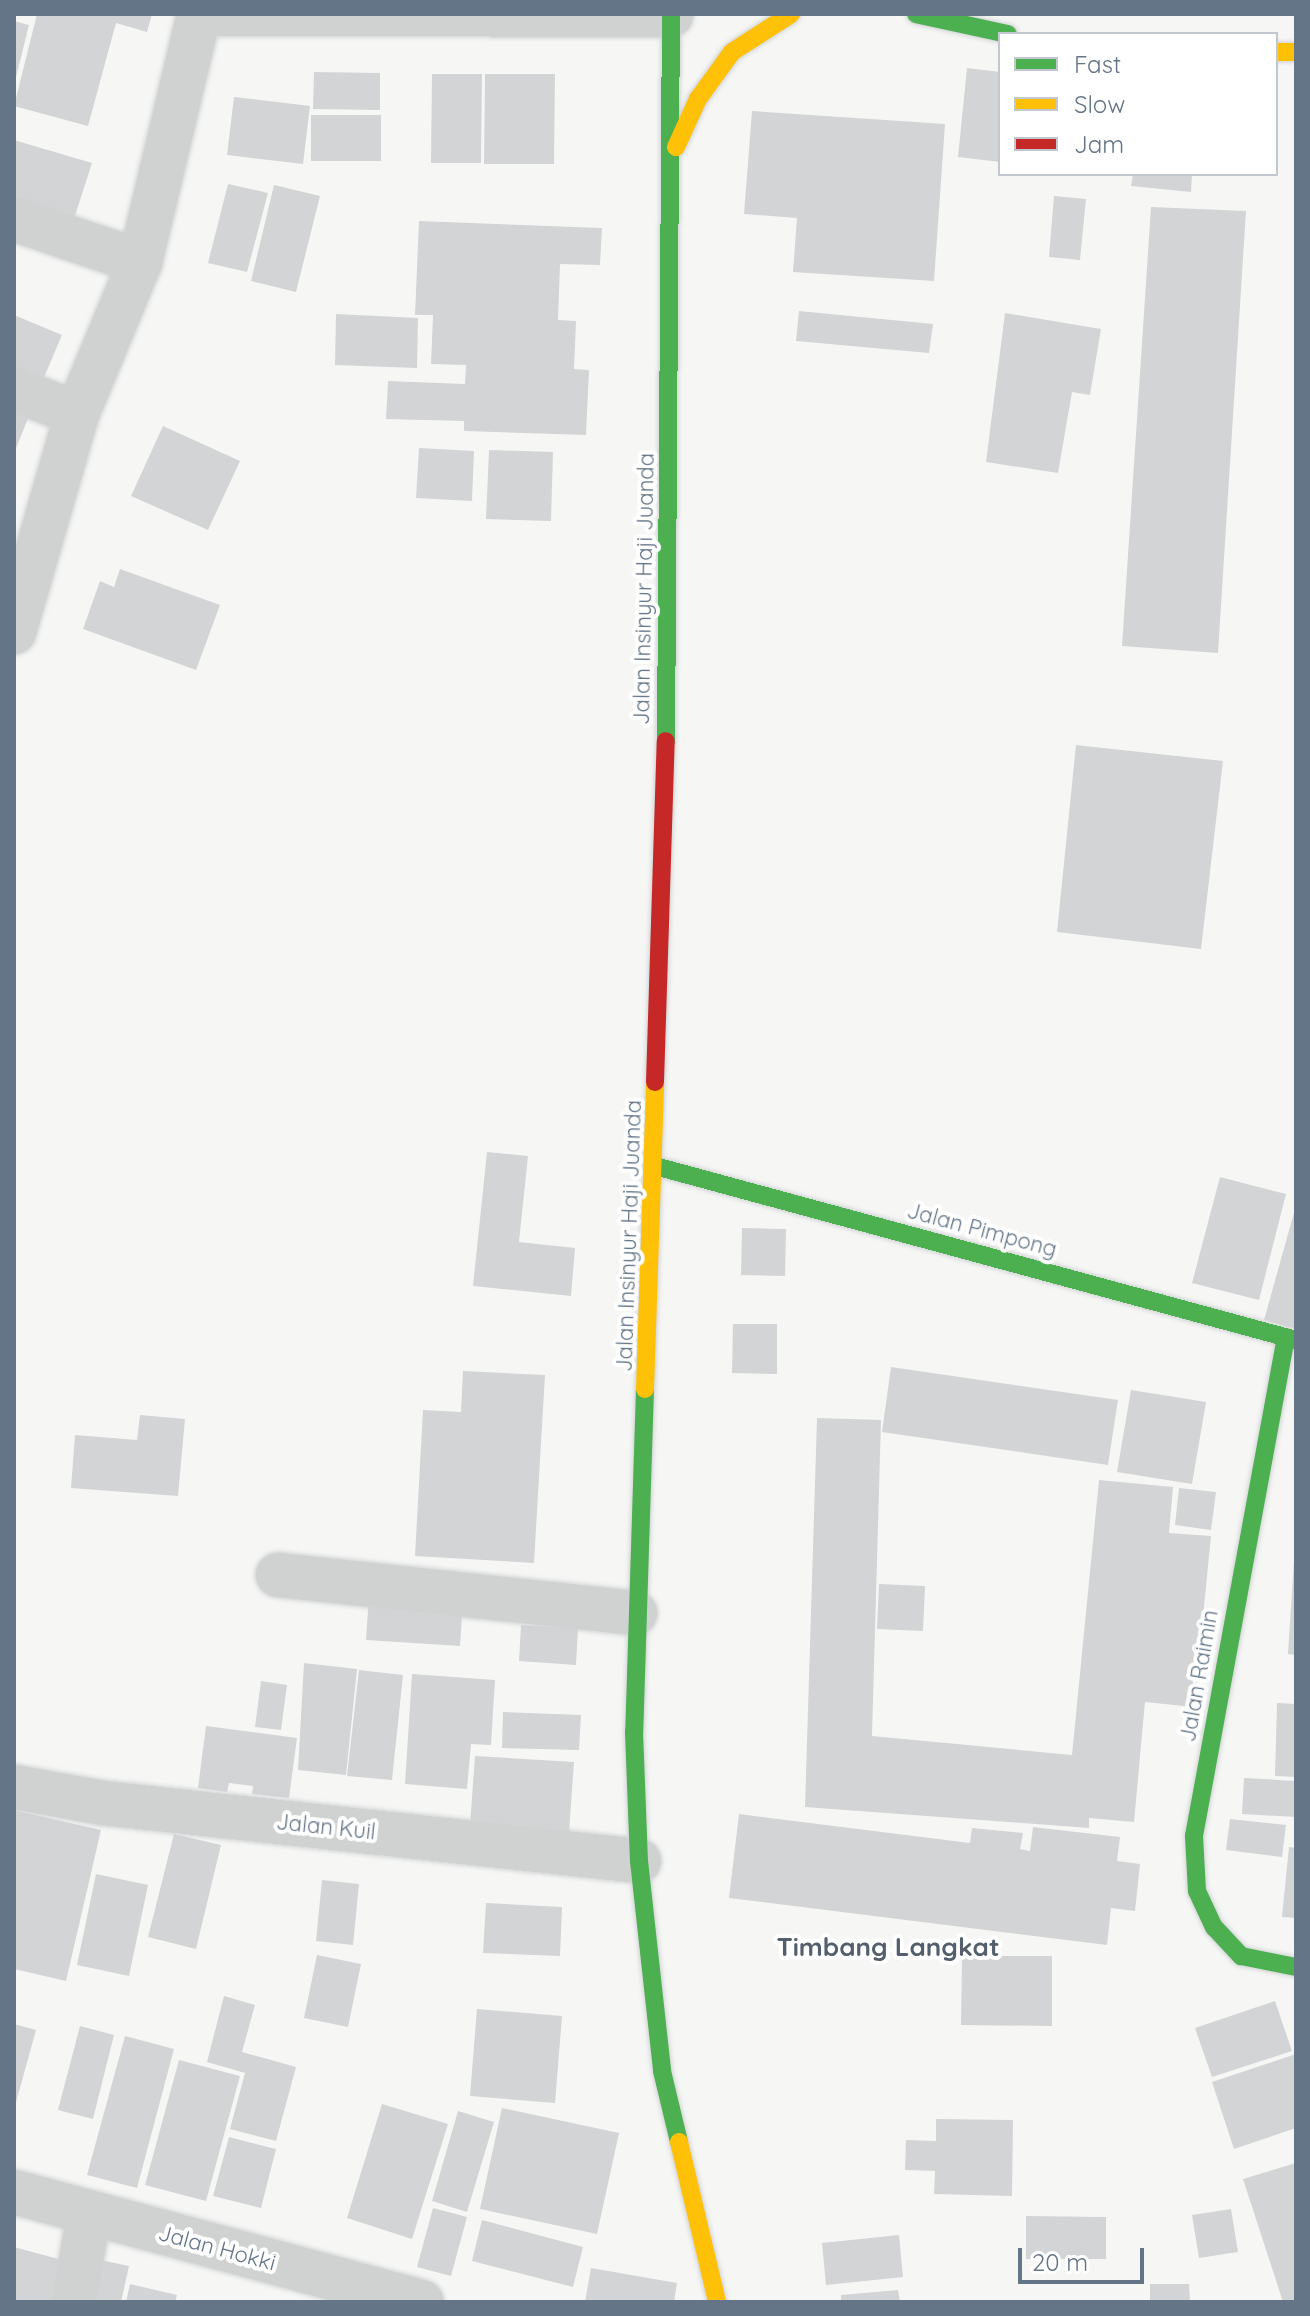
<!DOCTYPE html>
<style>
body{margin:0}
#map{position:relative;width:1310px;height:2316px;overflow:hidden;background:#f6f7f5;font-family:Quicksand,sans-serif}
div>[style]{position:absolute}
.building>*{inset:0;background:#d3d4d5}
.roads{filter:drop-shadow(0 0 2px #d1d4d5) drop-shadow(0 0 2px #d1d4d5)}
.street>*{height:44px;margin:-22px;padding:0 22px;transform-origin:22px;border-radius:22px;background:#d0d2d2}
.fast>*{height:18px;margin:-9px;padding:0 9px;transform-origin:9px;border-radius:9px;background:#4caf50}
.slow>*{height:18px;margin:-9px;padding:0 9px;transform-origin:9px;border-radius:9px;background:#ffc107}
.jam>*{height:18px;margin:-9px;padding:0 9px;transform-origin:9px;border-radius:9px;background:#c62828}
span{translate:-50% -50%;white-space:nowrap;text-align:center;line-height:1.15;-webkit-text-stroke:8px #fff;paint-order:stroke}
.street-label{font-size:22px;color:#647588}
.quarter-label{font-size:26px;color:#535f6c;font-weight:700}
.frame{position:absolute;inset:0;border:16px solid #647588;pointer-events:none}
.legend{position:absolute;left:998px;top:32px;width:280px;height:144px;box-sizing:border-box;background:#fff;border:2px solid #c1c8cf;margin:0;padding:10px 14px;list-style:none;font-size:24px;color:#647588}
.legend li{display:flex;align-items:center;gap:16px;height:40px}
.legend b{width:40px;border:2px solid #c1c8cf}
.scale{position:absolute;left:1018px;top:2248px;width:126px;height:36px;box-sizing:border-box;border:4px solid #647588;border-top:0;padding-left:10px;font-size:24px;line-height:28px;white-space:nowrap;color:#647588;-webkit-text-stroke:6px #fff;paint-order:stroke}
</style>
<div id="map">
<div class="building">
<i style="clip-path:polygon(37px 14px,152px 14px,147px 32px,116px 23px,88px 126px,14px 106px)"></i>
<i style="clip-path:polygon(14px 21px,29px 25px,15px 81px,14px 81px)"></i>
<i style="clip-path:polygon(967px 68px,1000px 72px,1000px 162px,958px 157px)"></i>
<i style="clip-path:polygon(314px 72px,380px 73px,380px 110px,313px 109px)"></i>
<i style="clip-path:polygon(432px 74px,482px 74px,481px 163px,431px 163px)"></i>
<i style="clip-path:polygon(485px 74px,555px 74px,554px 164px,484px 164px)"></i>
<i style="clip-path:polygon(234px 97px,310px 106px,303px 164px,227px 155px)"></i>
<i style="clip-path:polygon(752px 111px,945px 124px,934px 281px,793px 272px,797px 218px,744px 214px)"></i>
<i style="clip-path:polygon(311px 115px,381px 115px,381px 161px,311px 161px)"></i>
<i style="clip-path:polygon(14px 140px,92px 163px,72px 225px,14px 207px)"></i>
<i style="clip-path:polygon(1133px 174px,1192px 174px,1191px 192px,1131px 186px)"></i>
<i style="clip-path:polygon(228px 184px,268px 193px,247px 272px,208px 263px)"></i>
<i style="clip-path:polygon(274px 185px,320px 196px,296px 292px,251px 281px)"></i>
<i style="clip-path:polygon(1054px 196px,1086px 199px,1080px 260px,1049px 257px)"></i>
<i style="clip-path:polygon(1151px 207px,1246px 211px,1218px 653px,1122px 646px)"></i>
<i style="clip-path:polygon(419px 221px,602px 228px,600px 265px,560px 264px,558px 320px,576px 321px,574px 369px,589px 370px,586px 435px,464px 431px,464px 421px,386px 419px,388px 381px,465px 384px,466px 365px,431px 364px,433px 315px,415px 315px)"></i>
<i style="clip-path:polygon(799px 311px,933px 324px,929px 353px,796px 341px)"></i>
<i style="clip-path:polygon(1005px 313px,1101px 329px,1090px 395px,1072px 392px,1058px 473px,986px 462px)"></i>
<i style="clip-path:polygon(336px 314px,418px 318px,417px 368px,335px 365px)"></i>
<i style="clip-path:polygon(14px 315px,62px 335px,37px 394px,14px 384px)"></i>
<i style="clip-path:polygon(14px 411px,29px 416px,14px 453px)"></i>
<i style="clip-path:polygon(163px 426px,240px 461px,208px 530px,131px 496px)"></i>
<i style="clip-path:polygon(419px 448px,474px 451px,472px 501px,416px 498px)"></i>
<i style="clip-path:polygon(489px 450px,553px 452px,551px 521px,486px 519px)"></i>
<i style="clip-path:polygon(120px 569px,220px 605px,196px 670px,83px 629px,100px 581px,114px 587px)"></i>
<i style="clip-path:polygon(1076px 745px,1223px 761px,1201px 949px,1057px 932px)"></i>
<i style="clip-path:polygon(487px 1152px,528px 1156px,519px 1242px,575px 1248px,571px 1296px,473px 1286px)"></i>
<i style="clip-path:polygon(1220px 1177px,1286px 1194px,1259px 1300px,1192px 1283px)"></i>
<i style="clip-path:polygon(1295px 1209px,1296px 1209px,1296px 1329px,1264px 1320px)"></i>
<i style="clip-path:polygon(742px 1228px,786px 1229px,785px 1276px,741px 1275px)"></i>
<i style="clip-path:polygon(733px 1324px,777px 1324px,777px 1374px,732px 1373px)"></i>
<i style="clip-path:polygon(891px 1367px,1118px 1400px,1108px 1465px,882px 1432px)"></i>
<i style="clip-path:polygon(463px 1371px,545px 1375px,534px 1563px,415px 1556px,423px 1410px,461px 1412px)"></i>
<i style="clip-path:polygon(1131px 1390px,1206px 1402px,1192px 1484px,1117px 1472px)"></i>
<i style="clip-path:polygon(140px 1415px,185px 1419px,178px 1496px,71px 1488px,75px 1435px,137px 1440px)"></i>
<i style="clip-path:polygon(817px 1418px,881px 1420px,872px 1736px,1072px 1755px,1099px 1480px,1173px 1487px,1169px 1533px,1211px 1536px,1194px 1707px,1145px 1702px,1134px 1822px,1089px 1818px,1089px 1828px,805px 1807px)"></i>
<i style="clip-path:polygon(1179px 1488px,1216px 1492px,1211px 1530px,1175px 1525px)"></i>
<i style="clip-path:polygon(1294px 1560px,1296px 1560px,1296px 1655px,1288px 1654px)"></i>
<i style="clip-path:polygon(879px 1584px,925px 1586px,923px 1631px,877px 1629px)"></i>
<i style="clip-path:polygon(369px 1595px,463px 1602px,460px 1646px,366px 1640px)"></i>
<i style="clip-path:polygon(521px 1625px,578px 1628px,576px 1665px,519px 1661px)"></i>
<i style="clip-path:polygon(304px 1663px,357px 1669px,346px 1775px,298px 1770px)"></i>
<i style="clip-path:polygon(359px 1670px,403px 1675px,392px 1780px,347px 1776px)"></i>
<i style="clip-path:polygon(412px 1674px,495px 1680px,491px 1745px,471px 1744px,467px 1789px,405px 1784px)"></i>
<i style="clip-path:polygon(261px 1681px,287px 1685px,281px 1730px,255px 1727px)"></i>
<i style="clip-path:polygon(1277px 1703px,1296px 1704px,1296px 1777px,1275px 1776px)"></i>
<i style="clip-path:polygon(503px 1712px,581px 1715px,579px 1750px,502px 1748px)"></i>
<i style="clip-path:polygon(206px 1726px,297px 1738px,289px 1798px,252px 1794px,253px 1786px,229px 1783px,227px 1792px,198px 1788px)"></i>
<i style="clip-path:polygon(475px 1756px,574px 1762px,569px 1832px,470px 1825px)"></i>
<i style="clip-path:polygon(1244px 1778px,1296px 1781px,1296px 1817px,1242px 1814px)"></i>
<i style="clip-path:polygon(14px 1810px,101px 1830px,66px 1981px,14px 1969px)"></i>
<i style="clip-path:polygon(739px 1814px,970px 1843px,972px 1828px,1023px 1833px,1020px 1849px,1030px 1851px,1033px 1827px,1120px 1837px,1117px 1861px,1140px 1864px,1135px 1911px,1111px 1908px,1107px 1945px,729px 1898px)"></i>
<i style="clip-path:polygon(1230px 1819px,1286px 1825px,1282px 1857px,1226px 1850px)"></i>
<i style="clip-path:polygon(174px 1834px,221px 1845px,196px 1949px,148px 1937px)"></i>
<i style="clip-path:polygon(1289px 1847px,1296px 1848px,1296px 1918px,1282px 1917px)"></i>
<i style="clip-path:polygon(96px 1874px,148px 1885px,129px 1976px,77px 1965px)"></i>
<i style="clip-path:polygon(322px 1880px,359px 1884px,353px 1945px,316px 1941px)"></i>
<i style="clip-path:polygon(486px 1903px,562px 1907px,560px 1956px,483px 1953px)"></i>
<i style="clip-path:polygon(317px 1955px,361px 1964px,348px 2027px,304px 2018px)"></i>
<i style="clip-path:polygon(962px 1956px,1052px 1956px,1052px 2026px,961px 2025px)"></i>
<i style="clip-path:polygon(224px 1996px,255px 2005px,242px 2052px,296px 2067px,276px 2141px,230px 2129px,245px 2073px,207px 2062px)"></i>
<i style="clip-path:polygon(1275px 2001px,1292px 2051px,1212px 2077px,1195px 2028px)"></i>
<i style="clip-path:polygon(477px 2009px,562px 2016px,555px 2103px,470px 2096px)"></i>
<i style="clip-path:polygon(14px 2024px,36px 2030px,15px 2106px,14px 2106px)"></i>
<i style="clip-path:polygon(80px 2026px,114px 2035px,93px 2119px,58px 2110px)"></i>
<i style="clip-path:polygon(125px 2036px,174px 2049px,137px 2188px,87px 2175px)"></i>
<i style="clip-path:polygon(1296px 2054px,1296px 2128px,1234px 2149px,1212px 2082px)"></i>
<i style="clip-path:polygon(179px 2060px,240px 2076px,206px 2201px,145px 2185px)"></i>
<i style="clip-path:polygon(382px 2104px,448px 2124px,412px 2239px,347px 2218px)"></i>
<i style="clip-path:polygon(502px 2108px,619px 2133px,597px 2234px,480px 2209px)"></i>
<i style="clip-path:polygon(458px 2111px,494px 2122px,467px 2212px,432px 2201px)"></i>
<i style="clip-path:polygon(936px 2119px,1013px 2120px,1012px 2196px,934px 2194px,935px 2171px,905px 2170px,906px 2140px,936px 2141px)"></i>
<i style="clip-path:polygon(229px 2137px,276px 2149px,261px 2208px,213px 2196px)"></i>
<i style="clip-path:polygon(1296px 2163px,1296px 2302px,1283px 2302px,1243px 2179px)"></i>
<i style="clip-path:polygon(433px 2208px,467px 2217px,451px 2276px,417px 2267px)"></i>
<i style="clip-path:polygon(1231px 2209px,1238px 2252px,1199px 2258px,1192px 2215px)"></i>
<i style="clip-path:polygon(1026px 2216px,1106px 2217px,1106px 2259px,1026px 2259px)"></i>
<i style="clip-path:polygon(482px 2220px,583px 2247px,573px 2287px,472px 2261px)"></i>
<i style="clip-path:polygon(899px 2235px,903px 2277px,826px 2285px,822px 2243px)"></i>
<i style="clip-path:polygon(14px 2247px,73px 2263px,66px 2302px,14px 2302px)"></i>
<i style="clip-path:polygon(91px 2258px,129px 2266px,121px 2302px,82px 2302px)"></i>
<i style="clip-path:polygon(591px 2268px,677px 2283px,674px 2302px,585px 2302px)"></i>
<i style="clip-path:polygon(130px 2284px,177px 2295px,175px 2302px,126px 2302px)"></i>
<i style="clip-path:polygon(1150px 2284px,1189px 2284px,1190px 2302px,1150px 2302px)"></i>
<i style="clip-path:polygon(898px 2290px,900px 2302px,841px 2302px,841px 2295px)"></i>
</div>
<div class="roads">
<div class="street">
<i style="left:199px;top:14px;width:472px;rotate:0.1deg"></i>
<i style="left:14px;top:219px;width:133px;rotate:18.8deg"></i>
<i style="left:14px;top:389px;width:68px;rotate:21.6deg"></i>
<i style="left:14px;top:632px;width:227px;rotate:-73.9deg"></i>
<i style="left:77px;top:414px;width:165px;rotate:-67.5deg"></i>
<i style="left:140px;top:262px;width:255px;rotate:-76.6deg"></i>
<i style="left:278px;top:1575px;width:359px;rotate:6.1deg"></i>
<i style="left:14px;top:1787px;width:90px;rotate:10.2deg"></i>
<i style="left:103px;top:1803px;width:539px;rotate:6.18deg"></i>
<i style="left:14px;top:2192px;width:422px;rotate:15.1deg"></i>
<i style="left:74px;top:2302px;width:89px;rotate:-80.3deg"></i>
</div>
<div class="fast">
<i style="left:916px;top:14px;width:94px;rotate:12.3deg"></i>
<i style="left:666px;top:741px;width:727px;rotate:-89.61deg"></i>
<i style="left:655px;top:1166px;width:664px;rotate:15.19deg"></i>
<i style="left:1286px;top:1337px;width:507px;rotate:100.45deg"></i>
<i style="left:1194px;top:1836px;width:55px;rotate:86.9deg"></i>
<i style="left:1197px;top:1891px;width:40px;rotate:65deg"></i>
<i style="left:1214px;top:1927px;width:40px;rotate:47deg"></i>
<i style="left:1241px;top:1956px;width:56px;rotate:11.3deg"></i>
<i style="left:645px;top:1389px;width:343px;rotate:91.8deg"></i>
<i style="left:634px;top:1732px;width:129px;rotate:87.8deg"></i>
<i style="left:639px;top:1861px;width:211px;rotate:83.7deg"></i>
<i style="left:662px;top:2071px;width:73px;rotate:76.5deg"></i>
</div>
<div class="slow">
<i style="left:1276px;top:52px;width:20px"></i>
<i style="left:676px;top:147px;width:53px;rotate:-65.4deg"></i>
<i style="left:698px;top:99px;width:58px;rotate:-54.1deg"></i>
<i style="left:732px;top:52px;width:70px;rotate:-32.8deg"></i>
<i style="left:645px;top:1389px;width:307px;rotate:-88.1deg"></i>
<i style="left:679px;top:2142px;width:164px;rotate:76.6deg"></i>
</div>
<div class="jam">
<i style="left:655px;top:1082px;width:341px;rotate:-88.2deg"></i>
</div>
</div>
<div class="street-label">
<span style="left:644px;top:589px;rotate:-89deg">Jalan Insinyur Haji Juanda</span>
<span style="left:982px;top:1230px;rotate:15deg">Jalan Pimpong</span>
<span style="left:629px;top:1236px;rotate:-88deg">Jalan Insinyur Haji Juanda</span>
<span style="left:1199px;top:1676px;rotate:-80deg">Jalan Raimin</span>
<span style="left:326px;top:1827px;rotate:6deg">Jalan Kuil</span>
<span style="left:217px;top:2248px;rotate:15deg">Jalan Hokki</span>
</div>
<div class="quarter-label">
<span style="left:888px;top:1947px">Timbang Langkat</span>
</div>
<div class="frame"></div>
<ul class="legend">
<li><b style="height:10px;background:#4caf50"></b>Fast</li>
<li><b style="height:10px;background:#ffc107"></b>Slow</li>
<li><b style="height:10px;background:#c62828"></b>Jam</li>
</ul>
<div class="scale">20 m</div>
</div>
